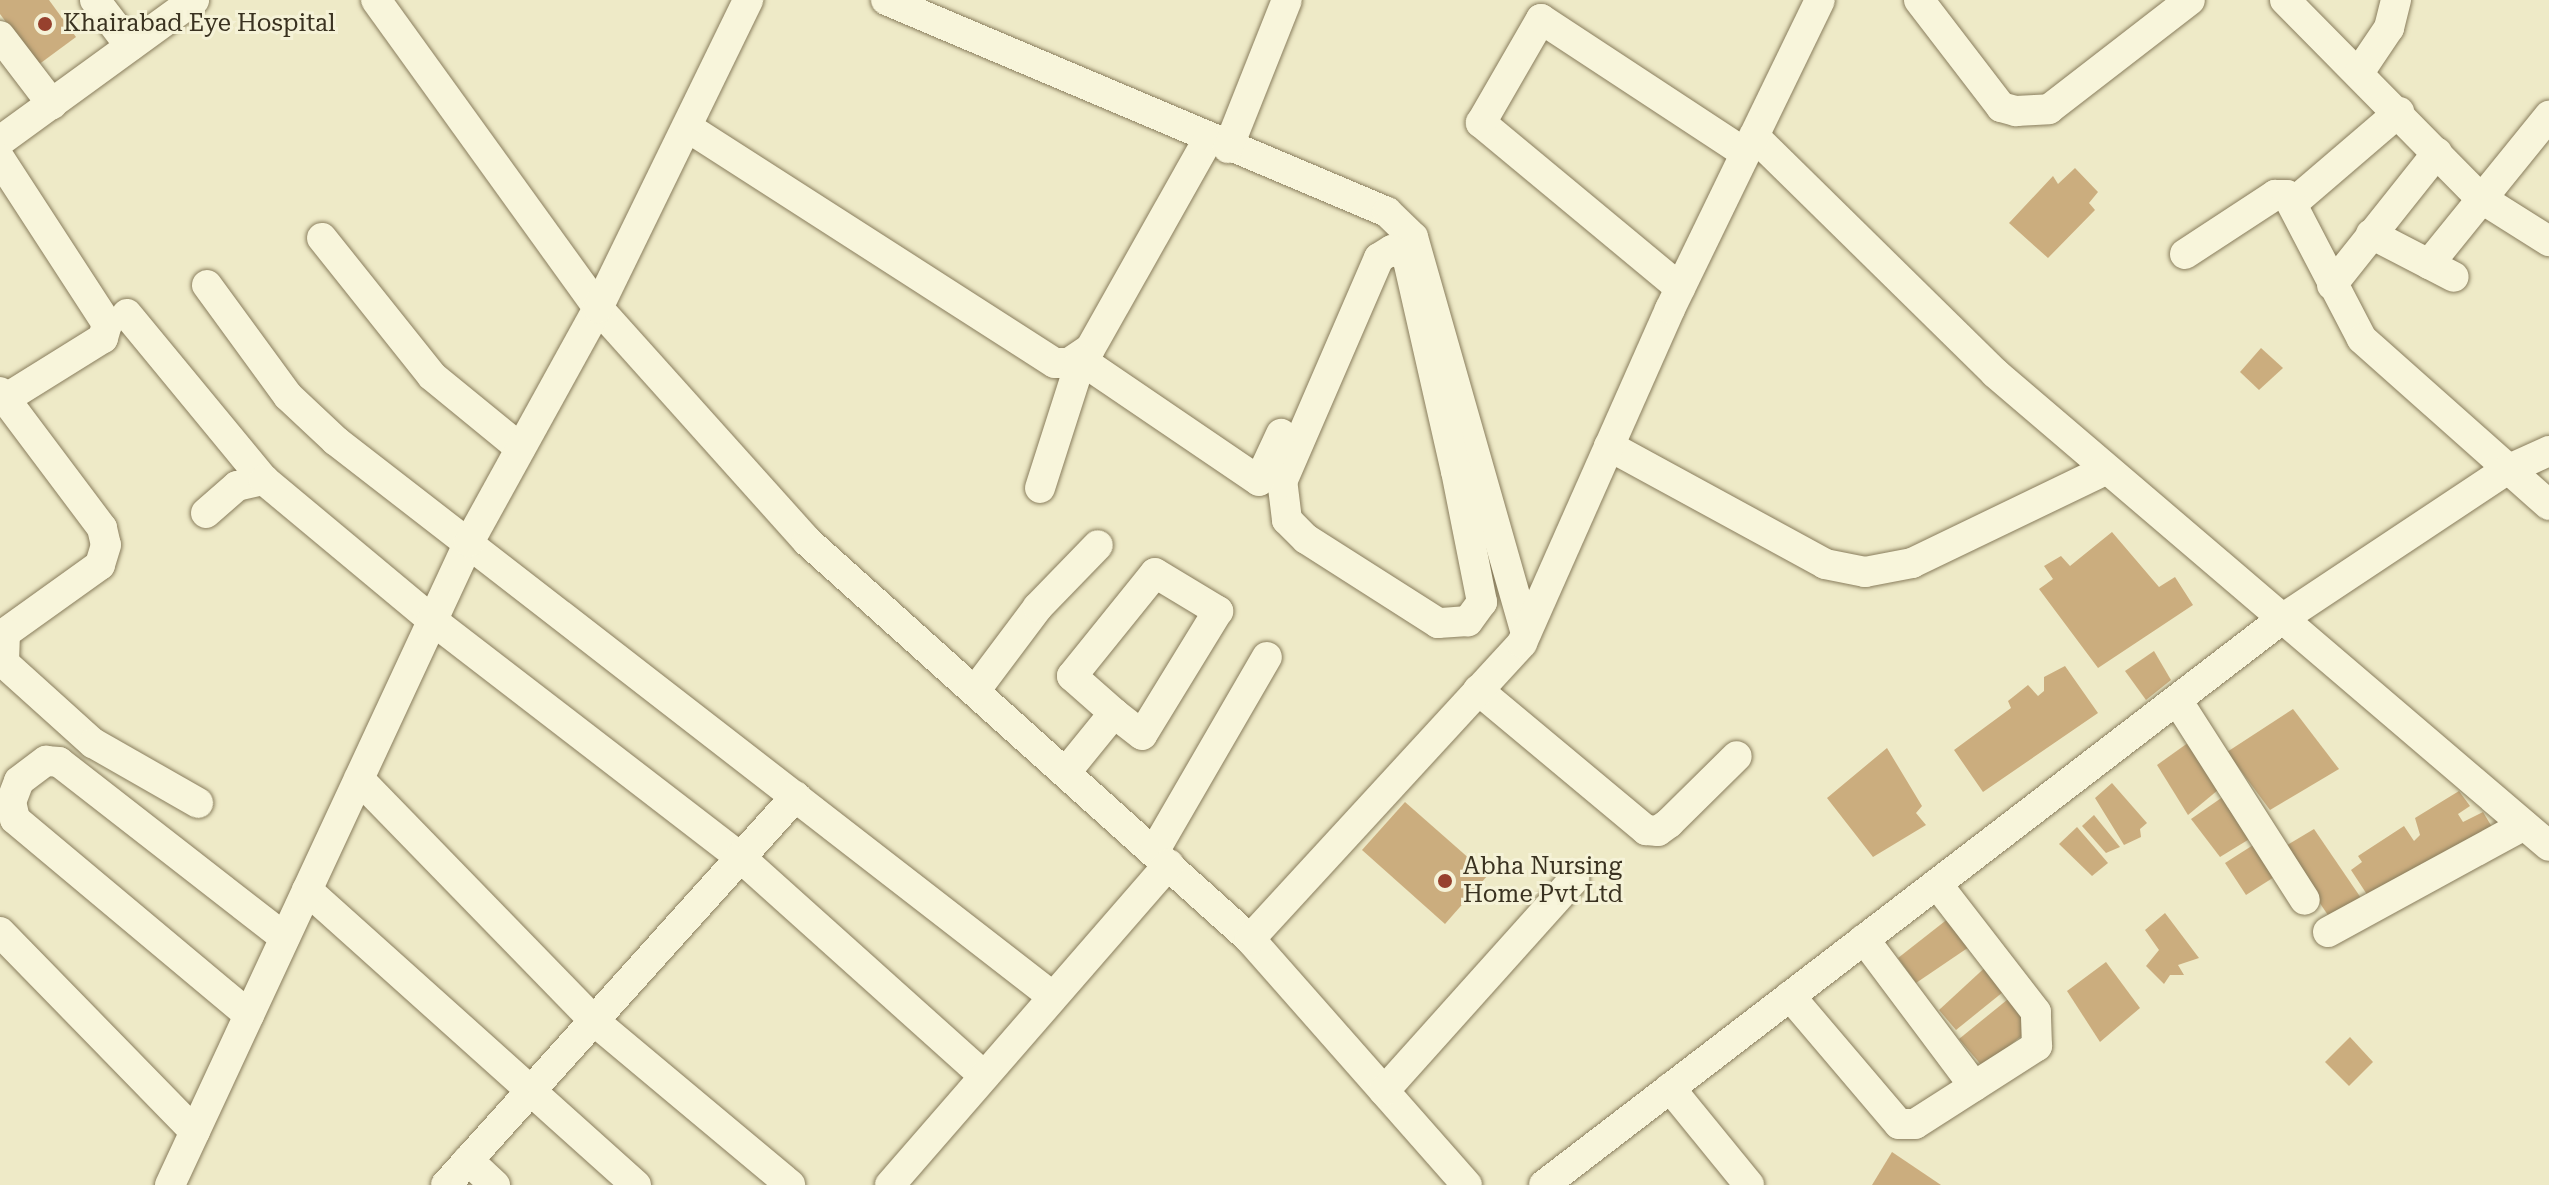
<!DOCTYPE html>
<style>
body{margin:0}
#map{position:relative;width:2549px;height:1185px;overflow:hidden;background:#eeeac7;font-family:"Roboto Serif",serif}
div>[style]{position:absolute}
.building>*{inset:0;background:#cbad7e}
.roads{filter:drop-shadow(0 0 2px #897d5d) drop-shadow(0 0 2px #897d5d)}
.minor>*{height:30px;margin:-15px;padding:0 15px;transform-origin:15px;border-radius:15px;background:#f8f5db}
.dots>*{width:22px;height:22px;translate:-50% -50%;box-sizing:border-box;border:4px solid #f5f2d7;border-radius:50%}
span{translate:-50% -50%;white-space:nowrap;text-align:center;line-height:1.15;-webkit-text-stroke:6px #f5f2d7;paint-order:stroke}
.poi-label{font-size:24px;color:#3a3220}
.left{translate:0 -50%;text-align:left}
</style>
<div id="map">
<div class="building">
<i style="clip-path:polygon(0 0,49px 0,76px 37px,38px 65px,0 14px)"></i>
<i style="clip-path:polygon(2075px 168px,2098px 192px,2089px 203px,2095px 210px,2048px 258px,2009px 223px,2053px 176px,2058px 184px)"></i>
<i style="clip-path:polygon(2261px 348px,2283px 368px,2259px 390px,2240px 372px)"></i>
<i style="clip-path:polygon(2112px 532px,2159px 587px,2175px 577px,2193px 605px,2098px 668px,2039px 589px,2053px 579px,2044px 566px,2061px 556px,2070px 566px)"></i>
<i style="clip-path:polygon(2154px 651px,2171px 680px,2146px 700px,2125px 671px)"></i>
<i style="clip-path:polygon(2065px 666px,2098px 713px,1983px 792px,1954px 750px,2011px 708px,2008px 701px,2028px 685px,2038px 696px,2044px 691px,2044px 677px)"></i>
<i style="clip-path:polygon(2293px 709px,2339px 769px,2270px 810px,2227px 752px)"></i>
<i style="clip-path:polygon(2192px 740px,2224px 785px,2188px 815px,2157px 765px)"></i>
<i style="clip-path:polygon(1887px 748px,1922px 806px,1916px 813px,1926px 825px,1873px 857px,1827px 798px)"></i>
<i style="clip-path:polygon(2112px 783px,2147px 823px,2140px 829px,2141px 837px,2124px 845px,2095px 798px)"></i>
<i style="clip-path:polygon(2459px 791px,2470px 806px,2458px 814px,2463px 822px,2483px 812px,2495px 832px,2368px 896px,2351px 870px,2362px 862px,2358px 856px,2404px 826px,2414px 841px,2420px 835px,2415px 818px)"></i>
<i style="clip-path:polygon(2227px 794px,2256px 835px,2220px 857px,2191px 819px)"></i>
<i style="clip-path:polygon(1405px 802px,1488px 875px,1445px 924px,1362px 850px)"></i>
<i style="clip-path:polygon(2094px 815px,2120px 847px,2106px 853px,2082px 826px)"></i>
<i style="clip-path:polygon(2077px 827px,2108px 863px,2092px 876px,2059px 844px)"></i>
<i style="clip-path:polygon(2314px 829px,2361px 898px,2330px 918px,2282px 848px)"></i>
<i style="clip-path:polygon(2261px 840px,2282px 872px,2246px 895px,2225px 863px)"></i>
<i style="clip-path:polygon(2165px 913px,2199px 958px,2178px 965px,2184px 975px,2170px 975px,2164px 984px,2146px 966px,2159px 950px,2145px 930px)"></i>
<i style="clip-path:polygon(1949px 918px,1972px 945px,1916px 983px,1898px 958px)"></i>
<i style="clip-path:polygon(1991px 962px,2008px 988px,1956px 1030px,1939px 1010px)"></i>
<i style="clip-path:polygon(2106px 962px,2140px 1008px,2100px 1042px,2067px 991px)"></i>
<i style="clip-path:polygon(2018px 991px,2041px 1020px,1983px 1067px,1959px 1039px)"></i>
<i style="clip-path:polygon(2350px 1037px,2373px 1062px,2349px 1086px,2325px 1062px)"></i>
<i style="clip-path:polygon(1892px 1152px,1941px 1185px,1872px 1185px)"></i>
</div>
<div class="roads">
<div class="minor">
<i style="left:95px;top:0;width:58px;rotate:52.7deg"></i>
<i style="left:376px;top:0;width:380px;rotate:54.2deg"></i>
<i style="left:598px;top:308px;width:313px;rotate:48.1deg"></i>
<i style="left:807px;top:541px;width:596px;rotate:41.94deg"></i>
<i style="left:1250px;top:939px;width:328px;rotate:48.6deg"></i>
<i style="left:886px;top:0;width:544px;rotate:22.94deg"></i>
<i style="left:1387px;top:212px;width:36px;rotate:44deg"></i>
<i style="left:1413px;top:237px;width:412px;rotate:74.1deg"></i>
<i style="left:1919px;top:0;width:135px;rotate:52.5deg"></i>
<i style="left:2001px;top:107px;width:16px;rotate:15deg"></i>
<i style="left:2016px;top:111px;width:33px;rotate:-3deg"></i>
<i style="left:2049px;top:109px;width:178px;rotate:-37.7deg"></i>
<i style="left:2285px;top:0;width:276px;rotate:45.4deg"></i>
<i style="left:2479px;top:197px;width:83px;rotate:32.2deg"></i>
<i style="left:0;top:36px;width:86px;rotate:52.6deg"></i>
<i style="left:2360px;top:71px;width:52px;rotate:-56deg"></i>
<i style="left:2389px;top:28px;width:29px;rotate:-76deg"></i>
<i style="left:687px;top:127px;width:437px;rotate:32.7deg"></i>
<i style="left:1055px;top:363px;width:14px"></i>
<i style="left:1069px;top:363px;width:25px;rotate:-34deg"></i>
<i style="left:1090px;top:349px;width:240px;rotate:-60.6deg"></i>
<i style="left:1754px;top:136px;width:338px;rotate:44.5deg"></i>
<i style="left:1995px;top:373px;width:728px;rotate:40.49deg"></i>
<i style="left:0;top:141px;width:240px;rotate:-36deg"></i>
<i style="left:1228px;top:148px;width:159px;rotate:-68.3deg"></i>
<i style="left:0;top:159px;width:197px;rotate:57deg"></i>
<i style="left:107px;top:324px;width:15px;rotate:106deg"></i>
<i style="left:103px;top:338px;width:115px;rotate:148.1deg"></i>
<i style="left:2293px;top:203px;width:140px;rotate:-40.6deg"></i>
<i style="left:2371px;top:234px;width:93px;rotate:27.4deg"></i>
<i style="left:322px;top:238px;width:176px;rotate:51.4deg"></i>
<i style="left:432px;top:376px;width:114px;rotate:39.3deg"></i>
<i style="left:1392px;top:250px;width:16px;rotate:22deg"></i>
<i style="left:1407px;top:256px;width:221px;rotate:77.2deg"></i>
<i style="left:1456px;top:471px;width:134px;rotate:78.8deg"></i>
<i style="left:1482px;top:602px;width:24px;rotate:126deg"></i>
<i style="left:1468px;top:621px;width:30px;rotate:176deg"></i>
<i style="left:1438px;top:623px;width:156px;rotate:-147.5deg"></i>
<i style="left:1306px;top:539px;width:27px;rotate:-135deg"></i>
<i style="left:1287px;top:520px;width:38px;rotate:-97deg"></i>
<i style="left:1282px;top:482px;width:244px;rotate:-66.6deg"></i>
<i style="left:1379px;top:258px;width:15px;rotate:-32deg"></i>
<i style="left:2185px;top:254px;width:108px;rotate:-33.2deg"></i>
<i style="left:2275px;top:195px;width:12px"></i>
<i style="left:2287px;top:195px;width:162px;rotate:62.5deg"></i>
<i style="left:2362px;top:339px;width:250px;rotate:41.6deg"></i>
<i style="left:2429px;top:264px;width:191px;rotate:-51deg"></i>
<i style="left:207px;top:285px;width:137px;rotate:53.9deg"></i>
<i style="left:288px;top:396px;width:66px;rotate:43.2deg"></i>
<i style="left:336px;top:441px;width:906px;rotate:37.78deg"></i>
<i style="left:2332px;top:285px;width:169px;rotate:-51.5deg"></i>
<i style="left:1680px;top:288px;width:259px;rotate:-140.3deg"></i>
<i style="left:1481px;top:123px;width:120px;rotate:-60deg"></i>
<i style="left:1541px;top:19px;width:244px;rotate:33.3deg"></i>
<i style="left:127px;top:314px;width:215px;rotate:50.5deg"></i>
<i style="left:0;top:392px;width:170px;rotate:53.1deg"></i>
<i style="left:102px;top:528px;width:17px;rotate:77deg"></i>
<i style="left:106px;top:545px;width:21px;rotate:107deg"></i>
<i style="left:100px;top:565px;width:117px;rotate:144.4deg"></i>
<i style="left:5px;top:633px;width:30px;rotate:92deg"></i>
<i style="left:4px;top:663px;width:120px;rotate:42deg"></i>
<i style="left:93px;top:743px;width:121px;rotate:29.7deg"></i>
<i style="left:1609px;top:446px;width:246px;rotate:28.6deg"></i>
<i style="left:1825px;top:564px;width:41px;rotate:11.3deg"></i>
<i style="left:1865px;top:572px;width:48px;rotate:-10.8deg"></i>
<i style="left:1912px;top:563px;width:216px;rotate:-25.7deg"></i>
<i style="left:1040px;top:488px;width:134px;rotate:-72.2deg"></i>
<i style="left:1081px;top:360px;width:215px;rotate:34.2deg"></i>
<i style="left:1259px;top:481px;width:52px;rotate:-64.9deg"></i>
<i style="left:206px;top:513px;width:41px;rotate:-41.1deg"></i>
<i style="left:237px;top:486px;width:28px;rotate:-13deg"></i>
<i style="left:264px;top:480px;width:219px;rotate:39.8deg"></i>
<i style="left:432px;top:620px;width:389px;rotate:37.6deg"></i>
<i style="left:740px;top:857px;width:326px;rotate:41.9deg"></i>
<i style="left:1478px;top:690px;width:219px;rotate:39.8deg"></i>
<i style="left:1646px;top:830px;width:12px;rotate:5deg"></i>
<i style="left:1658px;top:831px;width:14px;rotate:-36deg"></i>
<i style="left:1669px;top:823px;width:95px;rotate:-44.6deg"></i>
<i style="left:975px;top:691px;width:105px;rotate:-53.1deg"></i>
<i style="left:1038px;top:607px;width:86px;rotate:-45.9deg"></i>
<i style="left:2177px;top:700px;width:237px;rotate:57.4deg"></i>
<i style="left:1066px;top:772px;width:76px;rotate:-50.9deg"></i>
<i style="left:1114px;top:713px;width:56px;rotate:-138.6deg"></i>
<i style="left:1072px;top:676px;width:132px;rotate:-51.1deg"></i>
<i style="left:1155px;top:573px;width:74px;rotate:31.1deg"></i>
<i style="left:1218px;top:611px;width:145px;rotate:121.5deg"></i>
<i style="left:1142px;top:735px;width:36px;rotate:-142deg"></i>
<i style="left:359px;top:779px;width:336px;rotate:45.8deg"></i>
<i style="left:593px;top:1020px;width:257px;rotate:39.9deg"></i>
<i style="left:1155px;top:850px;width:223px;rotate:-59.9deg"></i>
<i style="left:307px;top:890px;width:442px;rotate:41.9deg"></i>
<i style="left:0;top:932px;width:279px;rotate:45.7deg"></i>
<i style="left:2328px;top:932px;width:223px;rotate:-28.6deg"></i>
<i style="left:1250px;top:939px;width:402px;rotate:-47.4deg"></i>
<i style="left:1522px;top:643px;width:365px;rotate:-66.1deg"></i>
<i style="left:1670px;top:309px;width:343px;rotate:-64.1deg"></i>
<i style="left:1864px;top:939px;width:184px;rotate:53.2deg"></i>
<i style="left:1790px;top:996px;width:168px;rotate:49.6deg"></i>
<i style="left:1899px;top:1124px;width:16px"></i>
<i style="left:1915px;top:1124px;width:145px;rotate:-32.6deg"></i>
<i style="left:2037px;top:1046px;width:34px;rotate:-92deg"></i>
<i style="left:2036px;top:1012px;width:162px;rotate:-127.7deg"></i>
<i style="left:249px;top:1015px;width:305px;rotate:-140.1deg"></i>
<i style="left:15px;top:819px;width:17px;rotate:-103deg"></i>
<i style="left:11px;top:802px;width:22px;rotate:-69deg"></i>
<i style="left:19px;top:781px;width:34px;rotate:-37deg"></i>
<i style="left:46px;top:761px;width:13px;rotate:4deg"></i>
<i style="left:59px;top:762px;width:286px;rotate:37.9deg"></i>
<i style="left:1670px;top:1088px;width:125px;rotate:50.8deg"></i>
<i style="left:1384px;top:1091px;width:285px;rotate:-48.1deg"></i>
<i style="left:468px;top:1160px;width:37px;rotate:43deg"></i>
<i style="left:170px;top:1185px;width:709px;rotate:-65.06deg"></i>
<i style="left:469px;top:542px;width:267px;rotate:-61.1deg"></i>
<i style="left:598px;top:308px;width:343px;rotate:-64deg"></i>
<i style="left:446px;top:1185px;width:523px;rotate:-48.02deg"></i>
<i style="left:890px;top:1185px;width:425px;rotate:-49deg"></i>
<i style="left:1544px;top:1185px;width:930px;rotate:-37.49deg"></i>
<i style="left:2282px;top:619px;width:268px;rotate:-33.6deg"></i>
<i style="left:2505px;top:471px;width:48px;rotate:-24.4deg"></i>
</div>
</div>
<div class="dots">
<i style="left:45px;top:24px;background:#97412e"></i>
<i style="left:1445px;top:881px;background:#97412e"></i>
</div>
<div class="poi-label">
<span class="left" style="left:63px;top:24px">Khairabad Eye Hospital</span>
<span class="left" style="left:1463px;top:881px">Abha Nursing<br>Home Pvt Ltd</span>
</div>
</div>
